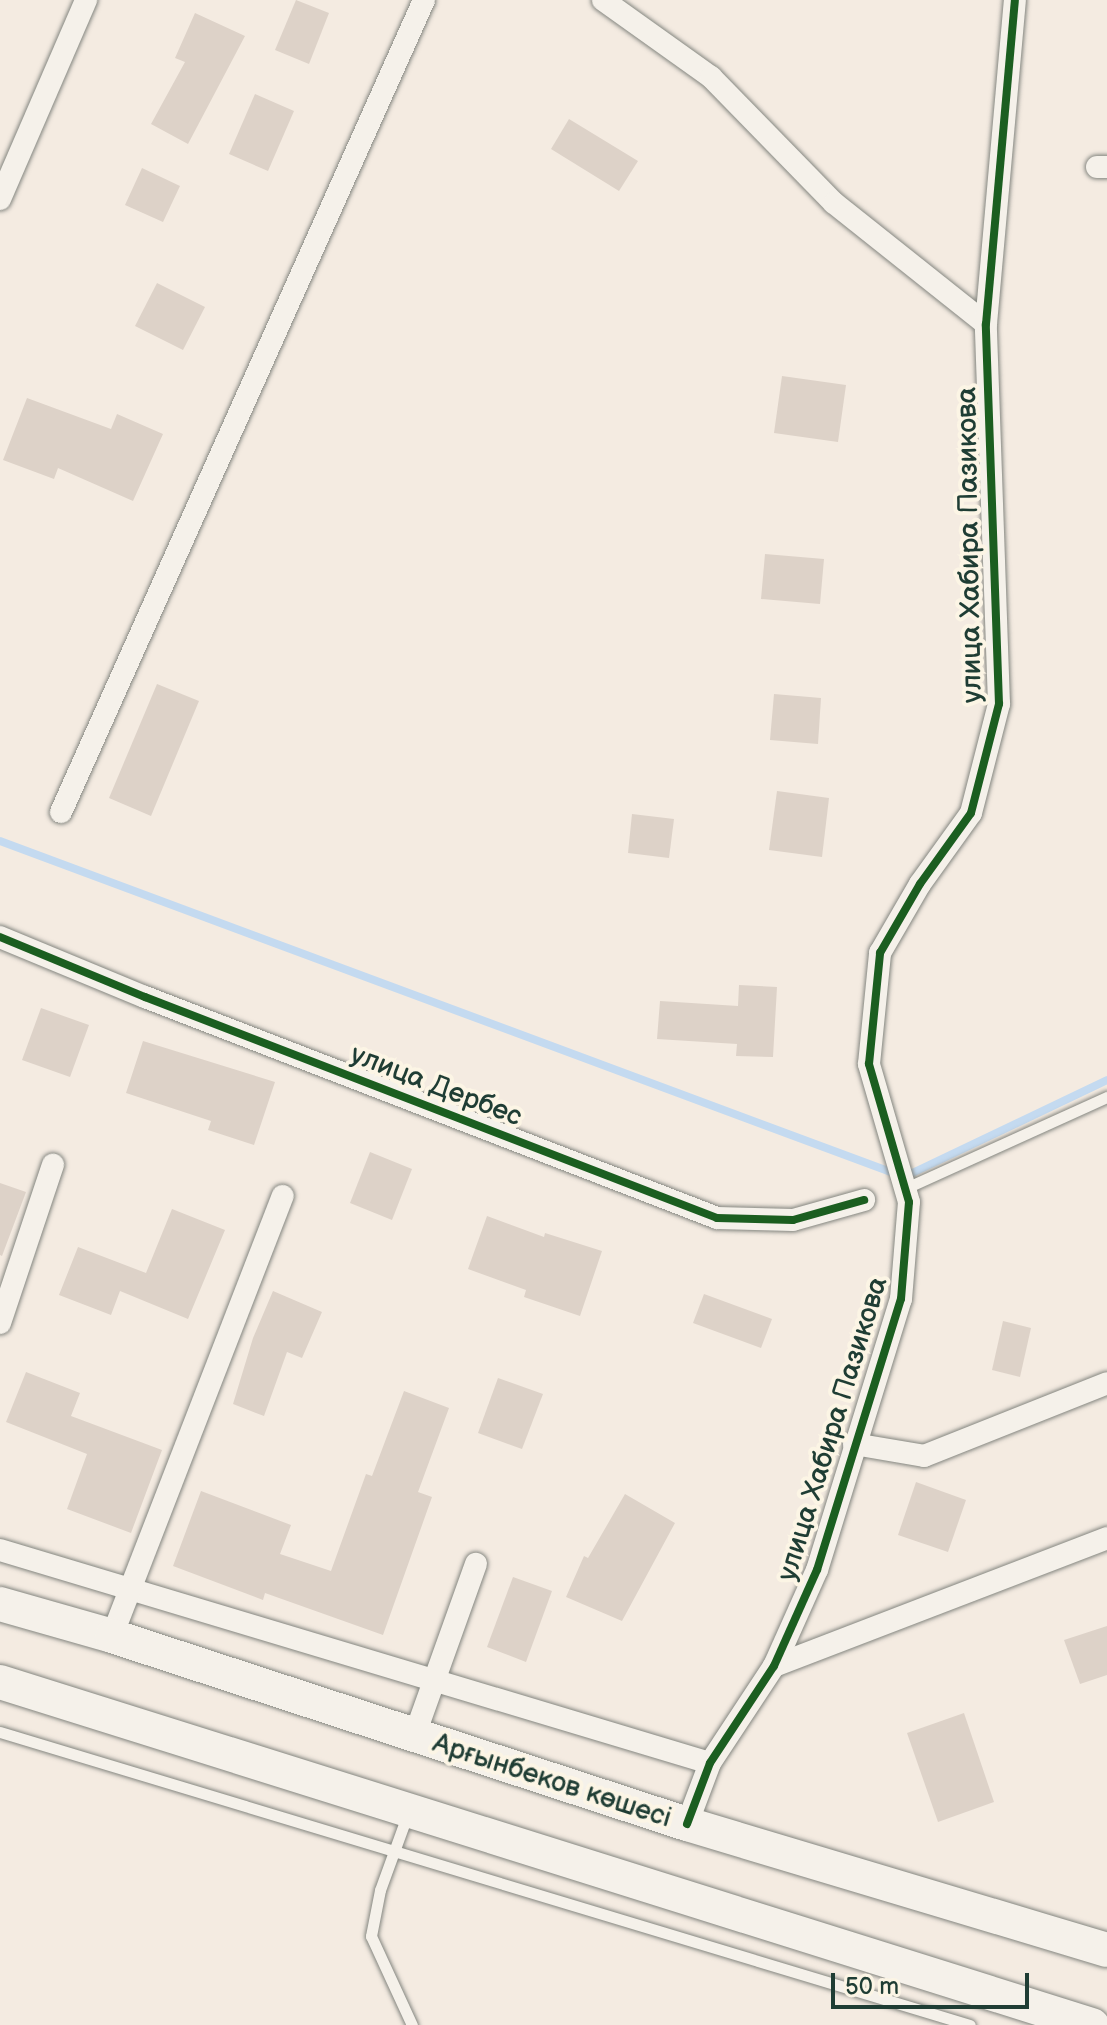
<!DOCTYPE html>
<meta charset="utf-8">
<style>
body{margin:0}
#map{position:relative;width:1107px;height:2025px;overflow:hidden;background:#f4ebe1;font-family:"Balsamiq Sans",sans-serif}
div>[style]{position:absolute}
.stream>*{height:8px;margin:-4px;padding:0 4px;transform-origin:4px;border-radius:4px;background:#c4daf0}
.building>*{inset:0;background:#ddd2c8}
.roads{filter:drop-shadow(0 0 2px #848680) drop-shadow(0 0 2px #848680)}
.lane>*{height:11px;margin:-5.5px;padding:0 5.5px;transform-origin:5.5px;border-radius:5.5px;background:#f5f1ea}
.street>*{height:22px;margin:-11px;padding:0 11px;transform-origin:11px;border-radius:11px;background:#f5f1ea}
.primary>*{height:34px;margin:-17px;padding:0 17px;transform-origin:17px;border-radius:17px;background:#f5f1ea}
.cycleway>*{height:8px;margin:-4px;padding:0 4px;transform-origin:4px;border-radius:4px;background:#1b5e20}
span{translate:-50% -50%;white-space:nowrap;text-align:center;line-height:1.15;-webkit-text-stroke:8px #fcf5e5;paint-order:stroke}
.street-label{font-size:28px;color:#1f3d34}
.scale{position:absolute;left:831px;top:1973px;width:198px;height:36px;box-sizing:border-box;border:4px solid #1f3d34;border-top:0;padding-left:10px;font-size:24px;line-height:28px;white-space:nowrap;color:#1f3d34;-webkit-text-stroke:6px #fcf5e5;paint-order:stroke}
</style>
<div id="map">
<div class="stream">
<i style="left:0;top:841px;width:964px;rotate:20.39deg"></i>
<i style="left:904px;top:1177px;width:225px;rotate:-25.5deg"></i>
</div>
<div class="building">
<i style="clip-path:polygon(296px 0,329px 13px,309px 64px,275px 50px)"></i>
<i style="clip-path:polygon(195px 13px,245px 36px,188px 144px,151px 124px,185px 62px,175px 58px)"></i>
<i style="clip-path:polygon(255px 94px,294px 111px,268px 171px,229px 154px)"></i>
<i style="clip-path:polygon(569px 119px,638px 161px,619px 191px,551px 149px)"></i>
<i style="clip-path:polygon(142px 168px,180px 186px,163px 222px,125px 205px)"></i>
<i style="clip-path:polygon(157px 283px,205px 307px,183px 350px,135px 326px)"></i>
<i style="clip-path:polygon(782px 376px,846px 385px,838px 442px,774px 433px)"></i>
<i style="clip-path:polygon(27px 398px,111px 429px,117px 414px,163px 434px,133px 501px,58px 468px,54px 479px,3px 460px)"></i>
<i style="clip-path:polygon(765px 554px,824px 559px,820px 604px,761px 599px)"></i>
<i style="clip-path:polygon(157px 684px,199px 701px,151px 816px,109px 798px)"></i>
<i style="clip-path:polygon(774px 694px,821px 698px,818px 744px,770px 740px)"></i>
<i style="clip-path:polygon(777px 791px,829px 798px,822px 857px,769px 850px)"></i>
<i style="clip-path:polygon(632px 814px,674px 819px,669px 858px,628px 853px)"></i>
<i style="clip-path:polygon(739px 985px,777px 987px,773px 1057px,736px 1056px,737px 1044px,657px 1039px,660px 1001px,738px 1006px)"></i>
<i style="clip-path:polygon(41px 1008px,89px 1025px,70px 1077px,22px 1060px)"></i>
<i style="clip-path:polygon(143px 1041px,275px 1082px,254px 1145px,208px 1130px,211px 1121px,126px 1093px)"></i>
<i style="clip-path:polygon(370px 1152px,412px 1169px,392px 1220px,350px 1203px)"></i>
<i style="clip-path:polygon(0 1183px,26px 1192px,2px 1256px,0 1255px)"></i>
<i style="clip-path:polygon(172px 1209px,225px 1230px,188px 1319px,120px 1291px,111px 1315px,59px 1295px,78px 1247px,146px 1273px)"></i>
<i style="clip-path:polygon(487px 1216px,544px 1237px,545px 1233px,602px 1251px,580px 1316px,524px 1297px,526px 1290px,468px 1269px)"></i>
<i style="clip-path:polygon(273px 1291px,322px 1312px,302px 1358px,287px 1352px,264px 1416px,233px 1404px,253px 1338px)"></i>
<i style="clip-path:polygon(704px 1294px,772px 1319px,761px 1348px,693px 1323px)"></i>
<i style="clip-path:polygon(1003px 1321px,1031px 1328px,1020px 1377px,992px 1370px)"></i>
<i style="clip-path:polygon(26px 1372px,80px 1393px,71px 1416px,162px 1450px,131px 1533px,67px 1509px,87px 1454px,6px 1422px)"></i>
<i style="clip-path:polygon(498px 1378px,543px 1394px,522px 1449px,478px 1433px)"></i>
<i style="clip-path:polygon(404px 1391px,449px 1408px,418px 1492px,432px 1497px,383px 1635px,265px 1593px,263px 1600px,173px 1566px,201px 1491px,291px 1525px,280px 1554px,331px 1571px,366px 1474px,372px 1476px)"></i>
<i style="clip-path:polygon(916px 1482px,966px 1500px,948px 1552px,898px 1535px)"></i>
<i style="clip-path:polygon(625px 1494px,675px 1523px,622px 1621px,566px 1597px,584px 1556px,588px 1558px)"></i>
<i style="clip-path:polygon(513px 1577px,552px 1591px,526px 1662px,487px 1647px)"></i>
<i style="clip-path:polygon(1107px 1626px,1107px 1675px,1080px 1684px,1064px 1640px)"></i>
<i style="clip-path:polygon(964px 1713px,994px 1802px,938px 1822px,907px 1733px)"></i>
</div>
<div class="roads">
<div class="lane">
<i style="left:906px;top:1188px;width:221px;rotate:-24.4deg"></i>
<i style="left:0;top:1732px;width:1013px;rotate:16.81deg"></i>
<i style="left:408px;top:1813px;width:82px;rotate:110deg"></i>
<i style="left:380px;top:1890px;width:47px;rotate:101.1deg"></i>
<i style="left:371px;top:1936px;width:98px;rotate:65.3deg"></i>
</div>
<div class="street">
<i style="left:603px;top:0;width:133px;rotate:35.5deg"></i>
<i style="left:711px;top:77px;width:176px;rotate:45.7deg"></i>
<i style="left:834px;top:203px;width:194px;rotate:38.5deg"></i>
<i style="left:1097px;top:167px;width:10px"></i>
<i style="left:0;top:199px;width:217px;rotate:-66.6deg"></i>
<i style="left:61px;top:812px;width:889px;rotate:-65.91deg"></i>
<i style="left:0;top:937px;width:157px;rotate:22.5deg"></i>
<i style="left:145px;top:997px;width:613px;rotate:21.12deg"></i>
<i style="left:717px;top:1218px;width:76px;rotate:1.5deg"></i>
<i style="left:793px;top:1220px;width:74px;rotate:-15.7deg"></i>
<i style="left:0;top:1323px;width:167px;rotate:-71.5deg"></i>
<i style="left:854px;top:1444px;width:71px;rotate:9.7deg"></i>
<i style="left:924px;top:1456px;width:197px;rotate:-21.7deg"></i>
<i style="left:0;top:1550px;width:741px;rotate:16.7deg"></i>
<i style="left:112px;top:1636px;width:472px;rotate:-68.8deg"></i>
<i style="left:774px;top:1666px;width:357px;rotate:-21deg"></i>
<i style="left:414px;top:1737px;width:184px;rotate:-70.3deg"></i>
<i style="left:687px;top:1824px;width:65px;rotate:-69.3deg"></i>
<i style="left:710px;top:1763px;width:116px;rotate:-56.6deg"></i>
<i style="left:774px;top:1666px;width:105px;rotate:-65.9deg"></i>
<i style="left:817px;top:1570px;width:284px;rotate:-72.8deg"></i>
<i style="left:901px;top:1299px;width:97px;rotate:-85.3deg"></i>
<i style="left:909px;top:1202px;width:144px;rotate:-106.2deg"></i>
<i style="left:869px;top:1064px;width:112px;rotate:-84.3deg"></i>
<i style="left:880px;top:953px;width:80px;rotate:-59.9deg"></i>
<i style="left:920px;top:884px;width:87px;rotate:-54.3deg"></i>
<i style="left:971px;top:813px;width:113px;rotate:-75.6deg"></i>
<i style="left:999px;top:704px;width:380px;rotate:-92deg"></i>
<i style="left:986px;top:324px;width:325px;rotate:-84.9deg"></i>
</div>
<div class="primary">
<i style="left:0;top:1604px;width:116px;rotate:15.9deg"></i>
<i style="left:112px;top:1636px;width:605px;rotate:18.11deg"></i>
<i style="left:687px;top:1824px;width:438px;rotate:16.7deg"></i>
<i style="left:0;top:1682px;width:1145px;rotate:17.44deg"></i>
</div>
</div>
<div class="cycleway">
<i style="left:0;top:937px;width:157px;rotate:22.5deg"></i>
<i style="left:145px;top:997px;width:613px;rotate:21.12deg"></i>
<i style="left:717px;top:1218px;width:76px;rotate:1.5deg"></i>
<i style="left:793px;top:1220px;width:74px;rotate:-15.7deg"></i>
<i style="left:687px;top:1824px;width:65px;rotate:-69.3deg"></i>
<i style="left:710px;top:1763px;width:116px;rotate:-56.6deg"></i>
<i style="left:774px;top:1666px;width:105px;rotate:-65.9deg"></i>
<i style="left:817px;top:1570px;width:284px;rotate:-72.8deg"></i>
<i style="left:901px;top:1299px;width:97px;rotate:-85.3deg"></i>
<i style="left:909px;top:1202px;width:144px;rotate:-106.2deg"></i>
<i style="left:869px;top:1064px;width:112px;rotate:-84.3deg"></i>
<i style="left:880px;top:953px;width:80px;rotate:-59.9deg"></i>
<i style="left:920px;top:884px;width:87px;rotate:-54.3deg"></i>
<i style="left:971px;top:813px;width:113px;rotate:-75.6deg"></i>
<i style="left:999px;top:704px;width:380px;rotate:-92deg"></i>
<i style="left:986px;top:324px;width:325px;rotate:-84.9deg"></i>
</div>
<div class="street-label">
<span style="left:970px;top:545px;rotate:-91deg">улица Хабира Пазикова</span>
<span style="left:436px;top:1086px;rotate:21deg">улица Дербес</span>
<span style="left:833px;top:1429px;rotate:-73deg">улица Хабира Пазикова</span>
<span style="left:552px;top:1781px;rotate:18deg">Арғынбеков көшесі</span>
</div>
<div class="scale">50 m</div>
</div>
